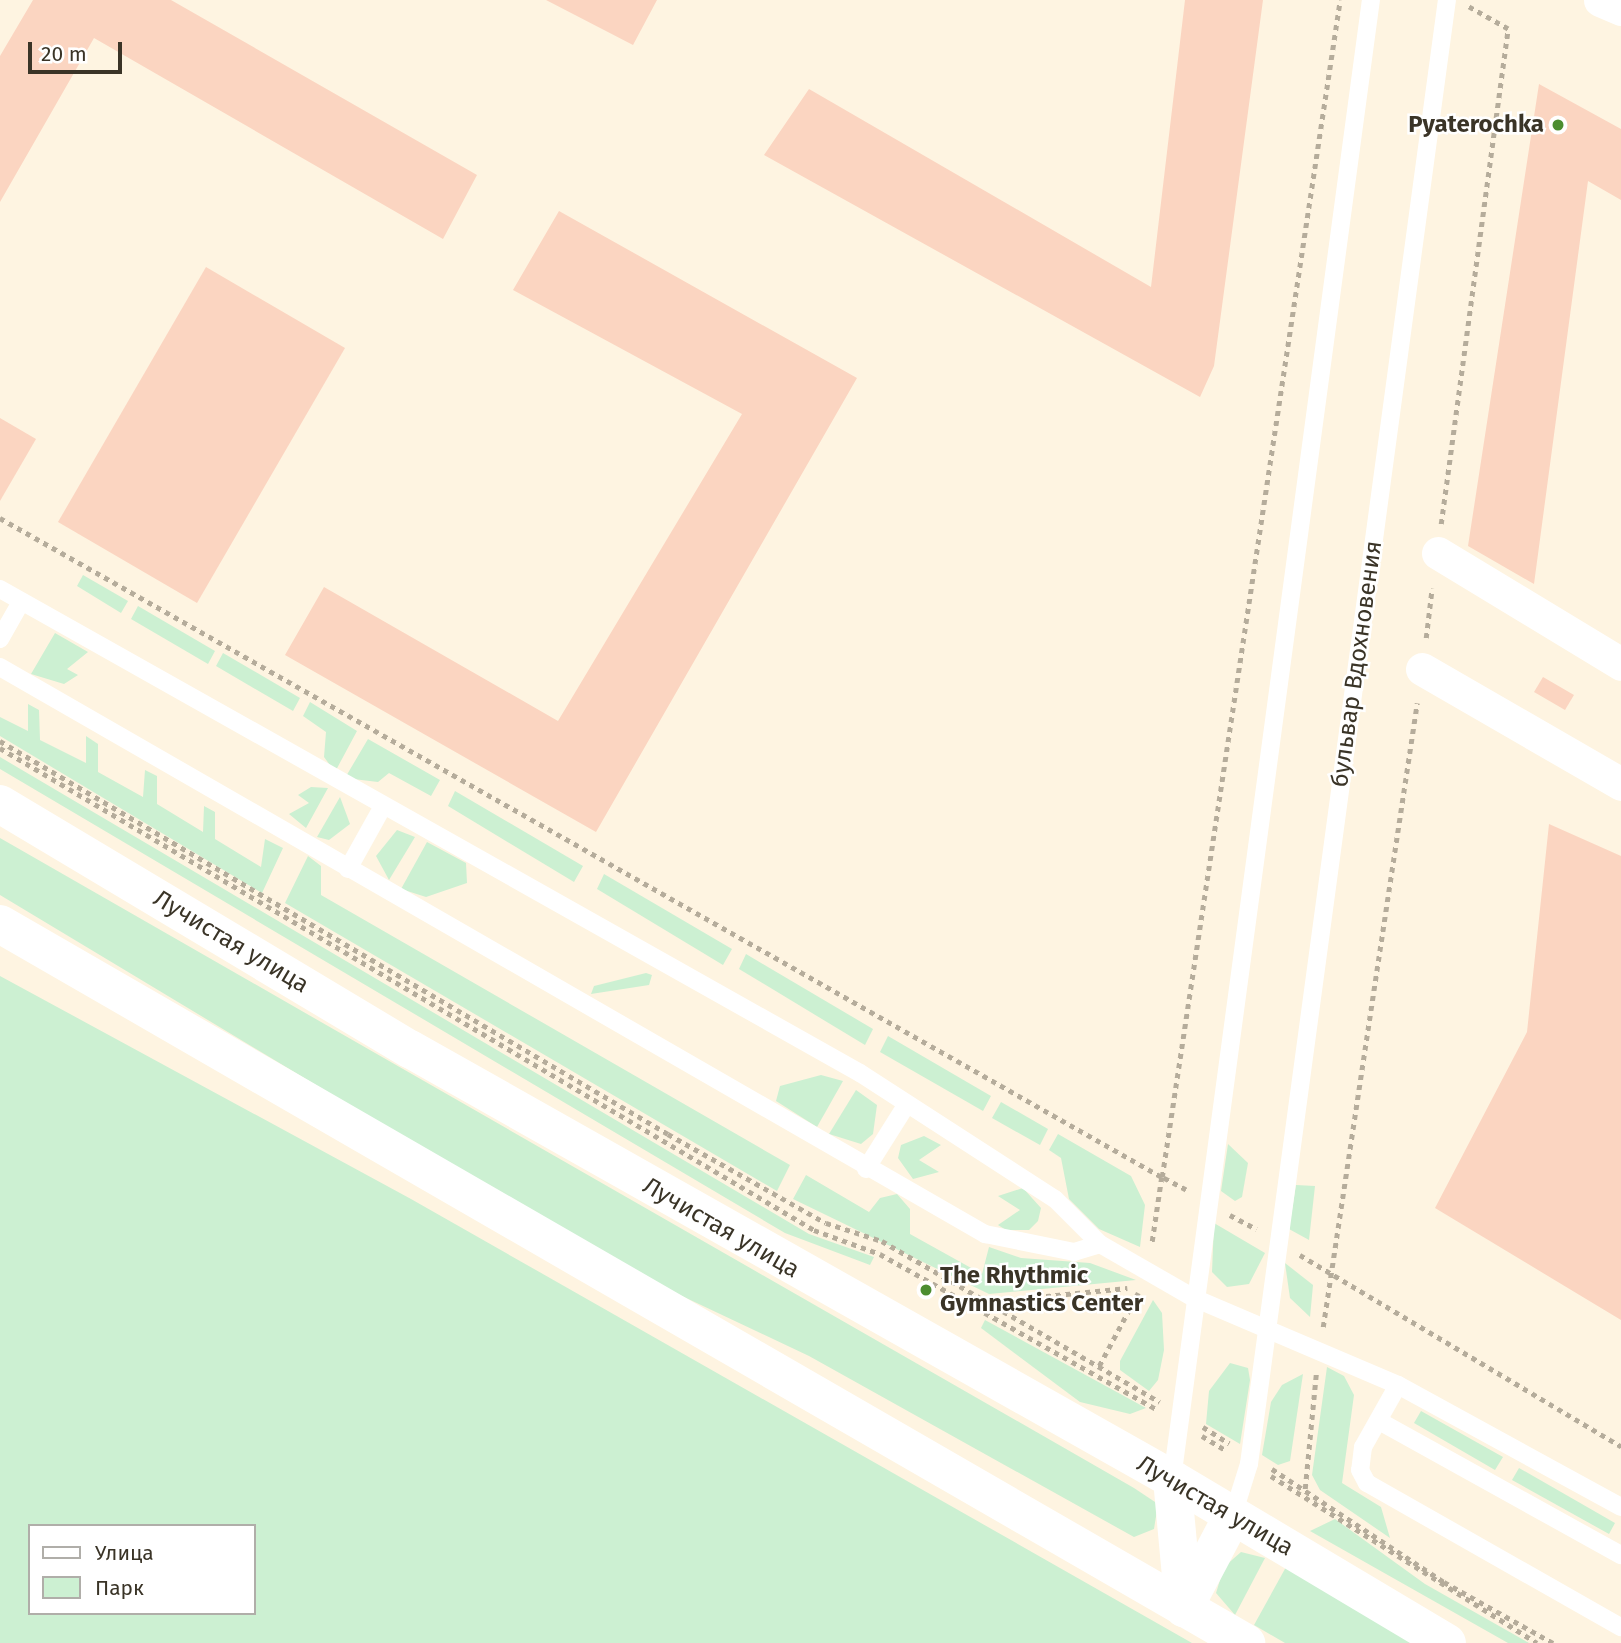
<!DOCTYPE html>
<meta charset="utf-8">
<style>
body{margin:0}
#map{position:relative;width:1621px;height:1643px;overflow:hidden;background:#fef4e1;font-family:"Fira Sans",sans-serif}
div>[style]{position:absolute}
.green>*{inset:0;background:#ccf0d2}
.building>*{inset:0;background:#fbd5c1}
.path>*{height:4.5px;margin-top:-2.25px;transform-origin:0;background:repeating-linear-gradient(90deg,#b5ac9b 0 5px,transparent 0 10px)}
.lane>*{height:18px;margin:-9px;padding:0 9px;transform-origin:9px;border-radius:9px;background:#fff}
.street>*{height:33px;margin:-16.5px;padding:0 16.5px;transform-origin:16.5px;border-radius:16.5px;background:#fff}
.primary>*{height:38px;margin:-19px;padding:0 19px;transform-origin:19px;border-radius:19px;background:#fff}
.dots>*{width:19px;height:19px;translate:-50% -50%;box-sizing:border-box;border:4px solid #fff;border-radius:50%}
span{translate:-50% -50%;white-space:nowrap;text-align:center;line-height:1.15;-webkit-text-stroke:5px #fff;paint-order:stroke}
.poi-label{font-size:24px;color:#3a3427;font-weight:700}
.right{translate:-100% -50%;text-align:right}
.left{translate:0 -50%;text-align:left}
.street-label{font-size:24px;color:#3a3427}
.legend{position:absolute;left:28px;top:1524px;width:228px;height:91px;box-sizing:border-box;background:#fff;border:2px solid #b0aea9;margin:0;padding:9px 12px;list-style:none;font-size:21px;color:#3a3427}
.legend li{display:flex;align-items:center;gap:14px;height:35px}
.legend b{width:35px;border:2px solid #b0aea9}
.scale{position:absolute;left:28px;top:42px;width:94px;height:32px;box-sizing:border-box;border:4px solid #3a3427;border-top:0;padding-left:9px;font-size:21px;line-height:24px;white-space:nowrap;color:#3a3427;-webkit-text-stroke:5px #fff;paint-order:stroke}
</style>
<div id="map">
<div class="green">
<i style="clip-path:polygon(83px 575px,128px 601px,121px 613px,77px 586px)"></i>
<i style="clip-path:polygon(138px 606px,215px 651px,208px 664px,131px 619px)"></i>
<i style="clip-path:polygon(55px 633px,88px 652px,67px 669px,78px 675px,64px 684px,31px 674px)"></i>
<i style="clip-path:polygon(223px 653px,300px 698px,293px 711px,216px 666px)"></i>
<i style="clip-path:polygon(310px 702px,357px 731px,335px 772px,324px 757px,326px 732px,303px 716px)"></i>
<i style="clip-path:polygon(28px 704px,39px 710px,40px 740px,86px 763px,86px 736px,98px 744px,98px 772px,143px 797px,145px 770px,157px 776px,157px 804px,203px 832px,204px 806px,215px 812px,215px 839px,261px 867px,265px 839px,283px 848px,262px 893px,0 736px,0 717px,28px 731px)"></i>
<i style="clip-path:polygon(368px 739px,440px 780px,431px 796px,389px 773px,378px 782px,345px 778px)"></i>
<i style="clip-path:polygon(0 757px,809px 1234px,874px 1257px,870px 1265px,785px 1233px,0 769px)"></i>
<i style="clip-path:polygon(311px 787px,328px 788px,306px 828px,289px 814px,309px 803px,298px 795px)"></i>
<i style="clip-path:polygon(455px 791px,583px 866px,574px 882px,448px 806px)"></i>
<i style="clip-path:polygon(340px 797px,350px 824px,329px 840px,317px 837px)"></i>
<i style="clip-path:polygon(397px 830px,415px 837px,389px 880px,376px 856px)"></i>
<i style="clip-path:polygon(0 838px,1134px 1488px,1158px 1504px,1154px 1529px,1134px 1537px,809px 1356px,612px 1263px,0 895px)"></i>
<i style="clip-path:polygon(427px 842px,466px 863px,467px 883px,426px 897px,401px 889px)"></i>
<i style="clip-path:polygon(308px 856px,321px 866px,321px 895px,790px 1165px,777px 1191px,285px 903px)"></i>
<i style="clip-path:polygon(604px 874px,732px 949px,723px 965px,597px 889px)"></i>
<i style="clip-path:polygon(746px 954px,873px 1029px,865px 1045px,739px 969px)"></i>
<i style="clip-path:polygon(646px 973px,652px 975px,649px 985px,591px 994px,594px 986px)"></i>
<i style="clip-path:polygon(evenodd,0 976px,411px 1199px,1192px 1643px,0 1643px,0 976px,30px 1526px,254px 1526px,254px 1613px,30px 1613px,30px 1526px)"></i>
<i style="clip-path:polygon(888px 1036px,991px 1096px,983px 1111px,880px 1052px)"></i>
<i style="clip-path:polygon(821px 1075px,843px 1081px,817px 1127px,776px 1101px,780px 1086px)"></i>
<i style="clip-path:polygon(856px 1090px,877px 1105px,873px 1134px,861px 1144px,829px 1134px)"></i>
<i style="clip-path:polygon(1001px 1102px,1048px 1129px,1040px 1145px,992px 1118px)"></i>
<i style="clip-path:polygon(1058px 1134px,1131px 1176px,1145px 1205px,1140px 1247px,1099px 1229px,1069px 1199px,1061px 1158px,1049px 1150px)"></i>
<i style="clip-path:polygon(924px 1136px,941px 1145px,919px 1160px,939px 1172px,913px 1179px,898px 1158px,901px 1145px)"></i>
<i style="clip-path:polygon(1228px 1144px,1248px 1163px,1242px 1197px,1235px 1201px,1221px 1191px)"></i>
<i style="clip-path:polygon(806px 1175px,869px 1212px,880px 1198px,897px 1194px,910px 1209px,910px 1234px,982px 1274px,989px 1247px,1021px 1258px,1090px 1263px,1136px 1280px,989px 1294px,793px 1199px)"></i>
<i style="clip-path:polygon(1296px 1185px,1315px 1186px,1309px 1240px,1289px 1229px)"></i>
<i style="clip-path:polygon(1023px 1188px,1041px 1208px,1038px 1221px,1029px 1230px,1006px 1230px,998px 1225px,1020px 1210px,998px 1196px)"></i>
<i style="clip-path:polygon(1214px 1223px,1265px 1253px,1249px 1284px,1227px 1287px,1212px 1272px)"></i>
<i style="clip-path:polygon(1285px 1263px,1313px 1285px,1310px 1317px,1290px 1298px)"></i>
<i style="clip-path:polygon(1153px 1300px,1162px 1313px,1164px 1350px,1158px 1380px,1149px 1391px,1120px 1370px,1120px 1361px)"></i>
<i style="clip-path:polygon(985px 1320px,1146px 1408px,1130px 1414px,1080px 1402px,981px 1328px)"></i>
<i style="clip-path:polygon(1230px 1363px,1248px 1368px,1250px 1380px,1240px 1444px,1206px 1424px,1209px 1391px)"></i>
<i style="clip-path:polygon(1327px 1367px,1344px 1376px,1354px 1395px,1342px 1483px,1381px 1507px,1390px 1538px,1320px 1490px,1312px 1475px)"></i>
<i style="clip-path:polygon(1303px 1374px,1290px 1461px,1278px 1465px,1262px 1455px,1271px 1402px,1282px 1385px)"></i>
<i style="clip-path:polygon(1421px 1411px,1503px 1457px,1495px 1470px,1414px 1423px)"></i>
<i style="clip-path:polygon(1519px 1468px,1615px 1523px,1609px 1534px,1512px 1480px)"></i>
<i style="clip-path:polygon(1335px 1519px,1425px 1584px,1529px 1643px,1508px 1643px,1310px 1531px)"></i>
<i style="clip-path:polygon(1241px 1552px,1265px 1558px,1235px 1615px,1216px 1593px,1224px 1567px)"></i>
<i style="clip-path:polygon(1286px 1567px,1416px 1643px,1285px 1643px,1254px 1625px)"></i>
</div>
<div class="building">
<i style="clip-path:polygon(33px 0,171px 0,477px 175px,443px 239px,94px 38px,0 202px,0 56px)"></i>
<i style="clip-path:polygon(546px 0,657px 0,633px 45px)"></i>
<i style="clip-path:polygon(1185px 0,1263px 0,1214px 366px,1200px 397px,764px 155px,809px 89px,1151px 287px)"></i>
<i style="clip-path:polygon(1539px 84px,1621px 129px,1621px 200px,1588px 181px,1534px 584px,1468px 546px)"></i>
<i style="clip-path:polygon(559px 211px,857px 378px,596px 832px,285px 655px,324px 587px,558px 721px,742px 414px,513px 290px)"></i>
<i style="clip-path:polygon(206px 267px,345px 348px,197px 603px,58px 522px)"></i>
<i style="clip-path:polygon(0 418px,36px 439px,0 501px)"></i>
<i style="clip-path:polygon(1543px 677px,1574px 695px,1565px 710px,1534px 692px)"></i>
<i style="clip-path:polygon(1549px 824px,1621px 856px,1621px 1320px,1435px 1208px,1527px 1032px)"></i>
</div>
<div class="path">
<i style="left:0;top:518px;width:1336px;rotate:29.56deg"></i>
<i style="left:1162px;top:1177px;width:69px;rotate:98.4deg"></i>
<i style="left:1441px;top:524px;width:500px;rotate:-82.3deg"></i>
<i style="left:1508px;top:29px;width:45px;rotate:-150.6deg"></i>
<i style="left:1426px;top:638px;width:50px;rotate:-83.2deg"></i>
<i style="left:0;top:741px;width:775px;rotate:30.47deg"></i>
<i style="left:668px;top:1134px;width:181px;rotate:29.4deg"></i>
<i style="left:826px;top:1223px;width:59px;rotate:17.8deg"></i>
<i style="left:882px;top:1241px;width:321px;rotate:30.1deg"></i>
<i style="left:0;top:748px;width:946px;rotate:30.63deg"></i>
<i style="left:814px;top:1230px;width:70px;rotate:20deg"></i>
<i style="left:880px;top:1254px;width:319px;rotate:29.3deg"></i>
<i style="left:1186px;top:1190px;width:27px;rotate:-152deg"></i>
<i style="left:1162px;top:1177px;width:1190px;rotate:-81.4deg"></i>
<i style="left:1230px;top:1215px;width:30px;rotate:28deg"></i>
<i style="left:1300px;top:1255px;width:374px;rotate:30.8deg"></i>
<i style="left:986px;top:1302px;width:142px;rotate:-5.7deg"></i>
<i style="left:1323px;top:1327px;width:631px;rotate:-81.43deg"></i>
<i style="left:1099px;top:1366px;width:83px;rotate:-61.9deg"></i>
<i style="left:1203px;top:1427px;width:31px;rotate:32deg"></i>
<i style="left:1202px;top:1436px;width:29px;rotate:31deg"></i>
<i style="left:1272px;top:1469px;width:206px;rotate:33.3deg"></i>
<i style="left:1444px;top:1582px;width:125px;rotate:29.2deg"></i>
<i style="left:1271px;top:1476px;width:314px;rotate:32.1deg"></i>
<i style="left:1305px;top:1489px;width:116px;rotate:-84.5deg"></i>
</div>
<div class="lane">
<i style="left:0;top:589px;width:987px;rotate:29.37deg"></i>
<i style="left:860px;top:1073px;width:232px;rotate:32.9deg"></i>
<i style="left:1055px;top:1199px;width:64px;rotate:45deg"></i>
<i style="left:1100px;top:1244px;width:108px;rotate:29.9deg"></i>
<i style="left:1194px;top:1298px;width:222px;rotate:23.1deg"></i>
<i style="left:1398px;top:1385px;width:71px;rotate:119.4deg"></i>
<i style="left:1363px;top:1447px;width:23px;rotate:97deg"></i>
<i style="left:1360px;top:1470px;width:15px;rotate:62deg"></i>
<i style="left:1367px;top:1483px;width:292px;rotate:29.6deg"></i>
<i style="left:0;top:639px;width:43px;rotate:-60.4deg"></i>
<i style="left:0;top:667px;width:1137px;rotate:29.93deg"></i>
<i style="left:985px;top:1234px;width:91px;rotate:11.4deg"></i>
<i style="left:1074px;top:1252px;width:27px;rotate:-17deg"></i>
<i style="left:348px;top:869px;width:72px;rotate:-60.9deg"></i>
<i style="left:866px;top:1169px;width:77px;rotate:-57.8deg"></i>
<i style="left:1398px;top:1385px;width:254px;rotate:28.7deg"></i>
<i style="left:1379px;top:1421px;width:277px;rotate:29deg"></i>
<i style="left:1172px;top:1479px;width:1492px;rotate:-82.34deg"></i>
<i style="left:1233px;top:1515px;width:53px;rotate:-72.6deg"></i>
<i style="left:1249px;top:1464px;width:1477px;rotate:-82.3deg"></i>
</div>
<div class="street">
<i style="left:1600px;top:0;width:23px;rotate:23deg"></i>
<i style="left:1438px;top:553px;width:214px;rotate:31.2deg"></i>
<i style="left:1422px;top:669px;width:230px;rotate:30deg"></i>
</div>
<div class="primary">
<i style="left:0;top:804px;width:478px;rotate:30.9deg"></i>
<i style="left:410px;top:1049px;width:875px;rotate:29.44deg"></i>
<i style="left:1172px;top:1479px;width:320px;rotate:30.8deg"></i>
<i style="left:0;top:924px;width:1439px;rotate:29.99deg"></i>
<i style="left:1172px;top:1479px;width:130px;rotate:84.7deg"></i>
<i style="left:1184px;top:1608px;width:105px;rotate:-62.2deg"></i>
</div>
<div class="dots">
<i style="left:1558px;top:125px;background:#4c8d30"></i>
<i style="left:926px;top:1290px;background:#4c8d30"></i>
</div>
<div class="poi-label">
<span class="right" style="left:1544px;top:125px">Pyaterochka</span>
<span class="left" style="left:940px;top:1290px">The Rhythmic<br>Gymnastics Center</span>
</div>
<div class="street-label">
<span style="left:1357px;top:664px;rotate:-82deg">бульвар Вдохновения</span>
<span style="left:231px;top:942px;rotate:31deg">Лучистая улица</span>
<span style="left:721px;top:1228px;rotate:30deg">Лучистая улица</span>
<span style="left:1215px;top:1506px;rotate:30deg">Лучистая улица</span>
</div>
<ul class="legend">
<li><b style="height:9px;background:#fff"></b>Улица</li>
<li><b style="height:19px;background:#ccf0d2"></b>Парк</li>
</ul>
<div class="scale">20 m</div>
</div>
